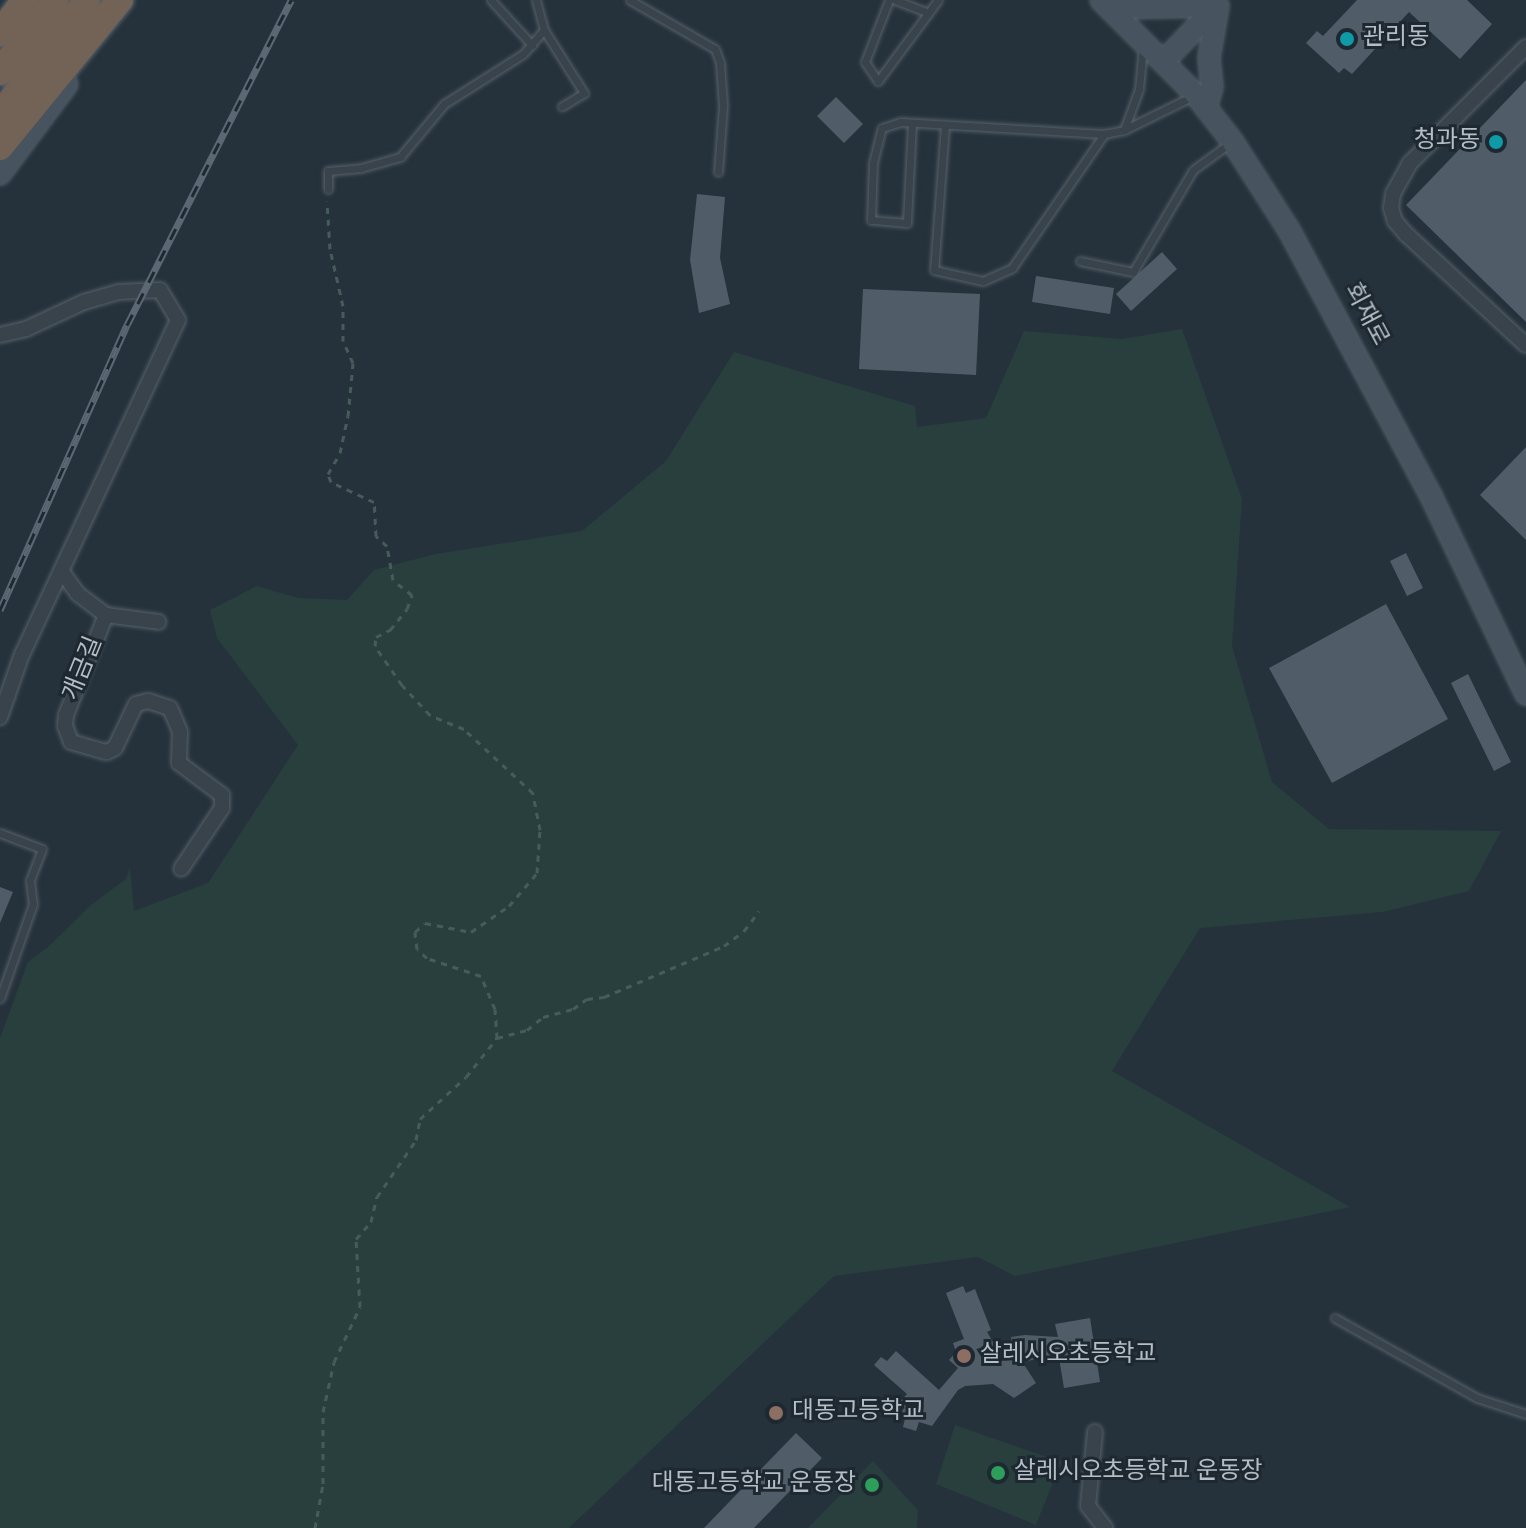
<!DOCTYPE html>
<meta charset="utf-8">
<style>
body{margin:0}
#map{position:relative;width:1526px;height:1528px;overflow:hidden;background:#25323c;font-family:Overpass,"Noto Sans KR",sans-serif}
div>[style]{position:absolute}
.green>*{inset:0;background:#283f3e}
.building>*{inset:0;background:#505d69}
.path>*{height:3px;margin-top:-1.5px;transform-origin:0;background:repeating-linear-gradient(90deg,#475b5b 0 6px,transparent 0 12px)}
.roads{filter:drop-shadow(0 0 2px #57616a) drop-shadow(0 0 2px #57616a)}
.lane>*{height:7px;margin:-3.5px;padding:0 3.5px;transform-origin:3.5px;border-radius:3.5px;background:#39434c}
.street>*{height:14px;margin:-7px;padding:0 7px;transform-origin:7px;border-radius:7px;background:#39434c}
.secondary>*{height:20px;margin:-10px;padding:0 10px;transform-origin:10px;border-radius:10px;background:#47535f}
.highway>*{height:26px;margin:-13px;padding:0 13px;transform-origin:13px;border-radius:13px;background:#726356}
.rail>*{height:7px;margin-top:-3.5px;transform-origin:0;background:repeating-linear-gradient(90deg,#1e2831 0 12px,#5b6873 0 24px);box-sizing:border-box;border-block:2px solid #5b6873}
.dots>*{width:22px;height:22px;translate:-50% -50%;box-sizing:border-box;border:4px solid #1e2831;border-radius:50%}
span{translate:-50% -50%;white-space:nowrap;text-align:center;line-height:1.15;-webkit-text-stroke:6px #1e2831;paint-order:stroke}
.poi-label{font-size:24px;color:#b4bec7}
.left{translate:0 -50%;text-align:left}
.right{translate:-100% -50%;text-align:right}
.street-label{font-size:24px;color:#b4bec7}
</style>
<div id="map">
<div class="green">
<i style="clip-path:polygon(1182px 329px,1242px 499px,1232px 646px,1272px 782px,1329px 829px,1501px 831px,1469px 891px,1382px 912px,1200px 928px,1112px 1071px,1350px 1207px,1015px 1276px,978px 1257px,834px 1276px,569px 1528px,0 1528px,0 1038px,28px 962px,48px 947px,91px 905px,126px 879px,130px 867px,134px 911px,208px 883px,298px 745px,217px 638px,210px 610px,257px 586px,298px 598px,347px 600px,374px 570px,436px 554px,582px 531px,666px 461px,734px 352px,915px 406px,917px 427px,986px 418px,1024px 331px,1122px 339px)"></i>
<i style="clip-path:polygon(955px 1425px,1061px 1462px,1036px 1525px,936px 1484px)"></i>
<i style="clip-path:polygon(873px 1461px,918px 1510px,917px 1528px,808px 1528px)"></i>
</div>
<div class="building">
<i style="clip-path:polygon(1357px 0,1467px 0,1492px 24px,1460px 59px,1409px 12px,1352px 74px,1344px 68px,1339px 73px,1306px 43px,1317px 31px,1323px 36px)"></i>
<i style="clip-path:polygon(1526px 80px,1526px 322px,1406px 205px)"></i>
<i style="clip-path:polygon(836px 97px,863px 124px,844px 143px,817px 116px)"></i>
<i style="clip-path:polygon(697px 194px,725px 197px,720px 258px,730px 304px,699px 313px,690px 260px)"></i>
<i style="clip-path:polygon(1162px 252px,1177px 269px,1131px 311px,1116px 294px)"></i>
<i style="clip-path:polygon(1036px 276px,1114px 288px,1110px 314px,1032px 302px)"></i>
<i style="clip-path:polygon(863px 289px,980px 294px,976px 375px,859px 369px)"></i>
<i style="clip-path:polygon(1526px 447px,1526px 540px,1480px 495px)"></i>
<i style="clip-path:polygon(1406px 553px,1423px 588px,1407px 596px,1390px 561px)"></i>
<i style="clip-path:polygon(1386px 604px,1448px 719px,1332px 783px,1269px 668px)"></i>
<i style="clip-path:polygon(1468px 674px,1511px 762px,1494px 771px,1451px 683px)"></i>
<i style="clip-path:polygon(0 887px,13px 892px,0 923px)"></i>
<i style="clip-path:polygon(963px 1286px,966px 1293px,975px 1289px,991px 1330px,987px 1332px,996px 1347px,1012px 1344px,1011px 1337px,1025px 1335px,1058px 1337px,1055px 1324px,1090px 1318px,1100px 1382px,1064px 1388px,1059px 1358px,1041px 1357px,1023px 1363px,1036px 1383px,1014px 1398px,993px 1384px,965px 1386px,958px 1390px,932px 1426px,919px 1422px,916px 1431px,903px 1427px,905px 1419px,900px 1418px,904px 1407px,899px 1403px,907px 1394px,874px 1365px,881px 1357px,887px 1361px,896px 1351px,939px 1390px,958px 1368px,949px 1360px,956px 1352px,953px 1343px,964px 1339px,946px 1293px)"></i>
<i style="clip-path:polygon(796px 1433px,822px 1458px,754px 1528px,704px 1528px)"></i>
</div>
<div class="path">
<i style="left:497px;top:1038px;width:31px;rotate:-15deg"></i>
<i style="left:527px;top:1030px;width:21px;rotate:-39deg"></i>
<i style="left:543px;top:1017px;width:31px;rotate:-15deg"></i>
<i style="left:573px;top:1009px;width:17px;rotate:-36deg"></i>
<i style="left:587px;top:999px;width:17px;rotate:-7deg"></i>
<i style="left:604px;top:997px;width:130px;rotate:-23deg"></i>
<i style="left:724px;top:946px;width:25px;rotate:-37deg"></i>
<i style="left:744px;top:931px;width:25px;rotate:-53deg"></i>
<i style="left:315px;top:1528px;width:45px;rotate:-79.7deg"></i>
<i style="left:323px;top:1484px;width:72px;rotate:-90deg"></i>
<i style="left:323px;top:1412px;width:51px;rotate:-77.6deg"></i>
<i style="left:334px;top:1362px;width:61px;rotate:-64.7deg"></i>
<i style="left:360px;top:1307px;width:68px;rotate:-93.4deg"></i>
<i style="left:356px;top:1239px;width:23px;rotate:-49deg"></i>
<i style="left:371px;top:1222px;width:26px;rotate:-77deg"></i>
<i style="left:377px;top:1197px;width:69px;rotate:-55.6deg"></i>
<i style="left:416px;top:1140px;width:21px;rotate:-79deg"></i>
<i style="left:420px;top:1119px;width:62px;rotate:-42.4deg"></i>
<i style="left:466px;top:1077px;width:50px;rotate:-51.5deg"></i>
<i style="left:497px;top:1038px;width:29px;rotate:-94deg"></i>
<i style="left:495px;top:1009px;width:36px;rotate:-113deg"></i>
<i style="left:481px;top:976px;width:57px;rotate:-161.6deg"></i>
<i style="left:427px;top:958px;width:13px;rotate:-138deg"></i>
<i style="left:417px;top:949px;width:17px;rotate:-97deg"></i>
<i style="left:415px;top:932px;width:13px;rotate:-42deg"></i>
<i style="left:425px;top:923px;width:47px;rotate:11.1deg"></i>
<i style="left:471px;top:932px;width:46px;rotate:-34.4deg"></i>
<i style="left:509px;top:906px;width:43px;rotate:-49.7deg"></i>
<i style="left:537px;top:873px;width:43px;rotate:-86deg"></i>
<i style="left:540px;top:830px;width:38px;rotate:-101deg"></i>
<i style="left:533px;top:793px;width:94px;rotate:-137.2deg"></i>
<i style="left:464px;top:729px;width:37px;rotate:-158deg"></i>
<i style="left:430px;top:715px;width:41px;rotate:-133deg"></i>
<i style="left:402px;top:685px;width:47px;rotate:-124.7deg"></i>
<i style="left:375px;top:646px;width:9px;rotate:-84deg"></i>
<i style="left:376px;top:637px;width:16px;rotate:-27deg"></i>
<i style="left:390px;top:630px;width:27px;rotate:-51deg"></i>
<i style="left:407px;top:609px;width:15px;rotate:-70deg"></i>
<i style="left:412px;top:595px;width:24px;rotate:-142deg"></i>
<i style="left:393px;top:580px;width:35px;rotate:-100deg"></i>
<i style="left:387px;top:546px;width:15px;rotate:-138deg"></i>
<i style="left:376px;top:536px;width:34px;rotate:-93deg"></i>
<i style="left:374px;top:502px;width:47px;rotate:-155.1deg"></i>
<i style="left:331px;top:482px;width:9px;rotate:-111deg"></i>
<i style="left:328px;top:474px;width:24px;rotate:-60deg"></i>
<i style="left:340px;top:453px;width:38px;rotate:-78deg"></i>
<i style="left:348px;top:416px;width:53px;rotate:-84.6deg"></i>
<i style="left:353px;top:363px;width:24px;rotate:-114deg"></i>
<i style="left:343px;top:341px;width:35px;rotate:-90deg"></i>
<i style="left:343px;top:306px;width:58px;rotate:-102.8deg"></i>
<i style="left:330px;top:249px;width:48px;rotate:-93.6deg"></i>
</div>
<div class="roads">
<div class="lane">
<i style="left:491px;top:0;width:61px;rotate:47.7deg"></i>
<i style="left:630px;top:0;width:98px;rotate:30deg"></i>
<i style="left:715px;top:49px;width:15px;rotate:70deg"></i>
<i style="left:720px;top:63px;width:43px;rotate:86deg"></i>
<i style="left:723px;top:106px;width:66px;rotate:94.3deg"></i>
<i style="left:889px;top:0;width:66px;rotate:111.2deg"></i>
<i style="left:865px;top:62px;width:23px;rotate:56deg"></i>
<i style="left:878px;top:81px;width:101px;rotate:-53.5deg"></i>
<i style="left:895px;top:0;width:34px;rotate:21deg"></i>
<i style="left:544px;top:30px;width:75px;rotate:57.6deg"></i>
<i style="left:584px;top:93px;width:26px;rotate:149deg"></i>
<i style="left:912px;top:123px;width:100px;rotate:92.9deg"></i>
<i style="left:907px;top:223px;width:36px;rotate:-175deg"></i>
<i style="left:871px;top:220px;width:57px;rotate:-88deg"></i>
<i style="left:873px;top:163px;width:36px;rotate:-76deg"></i>
<i style="left:882px;top:128px;width:20px;rotate:-18deg"></i>
<i style="left:901px;top:122px;width:203px;rotate:3.4deg"></i>
<i style="left:1104px;top:134px;width:20px;rotate:-11deg"></i>
<i style="left:1124px;top:130px;width:77px;rotate:-26.2deg"></i>
<i style="left:945px;top:125px;width:145px;rotate:94.3deg"></i>
<i style="left:934px;top:270px;width:50px;rotate:12.7deg"></i>
<i style="left:983px;top:281px;width:32px;rotate:-24deg"></i>
<i style="left:1012px;top:268px;width:163px;rotate:-55.5deg"></i>
<i style="left:1124px;top:130px;width:44px;rotate:-69.9deg"></i>
<i style="left:1139px;top:89px;width:42px;rotate:-84.6deg"></i>
<i style="left:328px;top:189px;width:18px;rotate:-90deg"></i>
<i style="left:328px;top:171px;width:33px;rotate:-5deg"></i>
<i style="left:361px;top:168px;width:41px;rotate:-15.8deg"></i>
<i style="left:400px;top:157px;width:69px;rotate:-50.3deg"></i>
<i style="left:444px;top:104px;width:93px;rotate:-32.3deg"></i>
<i style="left:523px;top:54px;width:32px;rotate:-49deg"></i>
<i style="left:544px;top:30px;width:31px;rotate:-105deg"></i>
<i style="left:1080px;top:261px;width:54px;rotate:11.7deg"></i>
<i style="left:1133px;top:272px;width:118px;rotate:-59.5deg"></i>
<i style="left:1193px;top:170px;width:46px;rotate:-36.1deg"></i>
<i style="left:0;top:833px;width:45px;rotate:20.9deg"></i>
<i style="left:42px;top:849px;width:34px;rotate:111deg"></i>
<i style="left:30px;top:881px;width:23px;rotate:83deg"></i>
<i style="left:33px;top:904px;width:100px;rotate:109.3deg"></i>
<i style="left:1335px;top:1318px;width:163px;rotate:29.4deg"></i>
<i style="left:1477px;top:1398px;width:52px;rotate:18.1deg"></i>
</div>
<div class="street">
<i style="left:1526px;top:47px;width:164px;rotate:135deg"></i>
<i style="left:1410px;top:163px;width:35px;rotate:119deg"></i>
<i style="left:1393px;top:194px;width:14px;rotate:98deg"></i>
<i style="left:1391px;top:208px;width:14px;rotate:73deg"></i>
<i style="left:1395px;top:221px;width:17px;rotate:50deg"></i>
<i style="left:1406px;top:234px;width:163px;rotate:42.8deg"></i>
<i style="left:0;top:335px;width:27px;rotate:-13deg"></i>
<i style="left:26px;top:329px;width:64px;rotate:-25deg"></i>
<i style="left:84px;top:302px;width:35px;rotate:-16deg"></i>
<i style="left:118px;top:292px;width:42px;rotate:-2.7deg"></i>
<i style="left:160px;top:290px;width:35px;rotate:59deg"></i>
<i style="left:178px;top:320px;width:369px;rotate:115deg"></i>
<i style="left:22px;top:654px;width:67px;rotate:109.2deg"></i>
<i style="left:62px;top:572px;width:27px;rotate:54deg"></i>
<i style="left:78px;top:594px;width:35px;rotate:37deg"></i>
<i style="left:106px;top:615px;width:108px;rotate:111.8deg"></i>
<i style="left:66px;top:715px;width:11px;rotate:95deg"></i>
<i style="left:65px;top:726px;width:17px;rotate:69deg"></i>
<i style="left:71px;top:742px;width:37px;rotate:16deg"></i>
<i style="left:107px;top:752px;width:9px;rotate:-27deg"></i>
<i style="left:115px;top:748px;width:49px;rotate:-64.5deg"></i>
<i style="left:136px;top:704px;width:12px;rotate:-14deg"></i>
<i style="left:148px;top:701px;width:23px;rotate:18deg"></i>
<i style="left:170px;top:708px;width:26px;rotate:67deg"></i>
<i style="left:180px;top:732px;width:31px;rotate:92deg"></i>
<i style="left:179px;top:763px;width:54px;rotate:36.7deg"></i>
<i style="left:222px;top:795px;width:13px;rotate:90deg"></i>
<i style="left:222px;top:808px;width:73px;rotate:123.9deg"></i>
<i style="left:106px;top:615px;width:53px;rotate:7.5deg"></i>
<i style="left:1095px;top:1432px;width:74px;rotate:95.4deg"></i>
<i style="left:1088px;top:1506px;width:28px;rotate:52deg"></i>
</div>
<div class="secondary">
<i style="left:1101px;top:0;width:134px;rotate:45deg"></i>
<i style="left:1196px;top:95px;width:58px;rotate:52deg"></i>
<i style="left:1232px;top:141px;width:106px;rotate:57.4deg"></i>
<i style="left:1289px;top:230px;width:302px;rotate:61.9deg"></i>
<i style="left:1431px;top:496px;width:220px;rotate:64.4deg"></i>
<i style="left:1109px;top:8px;width:109px;rotate:-1.1deg"></i>
<i style="left:1164px;top:61px;width:76px;rotate:-46.1deg"></i>
<i style="left:1206px;top:108px;width:22px;rotate:-74deg"></i>
<i style="left:1212px;top:87px;width:29px;rotate:-96deg"></i>
<i style="left:1209px;top:58px;width:53px;rotate:-80.2deg"></i>
<i style="left:0;top:174px;width:112px;rotate:-53.3deg"></i>
</div>
<div class="highway">
<i style="left:0;top:33px;width:41px;rotate:-52.9deg"></i>
<i style="left:0;top:72px;width:91px;rotate:-52.6deg"></i>
<i style="left:0;top:115px;width:144px;rotate:-52.9deg"></i>
<i style="left:0;top:147px;width:190px;rotate:-50.8deg"></i>
</div>
</div>
<div class="rail">
<i style="left:0;top:610px;width:312px;rotate:-66deg"></i>
<i style="left:127px;top:325px;width:364px;rotate:-63.2deg"></i>
</div>
<div class="dots">
<i style="left:1347px;top:39px;background:#0f9aa8"></i>
<i style="left:1496px;top:142px;background:#0f9aa8"></i>
<i style="left:964px;top:1356px;background:#8d6e63"></i>
<i style="left:776px;top:1413px;background:#8d6e63"></i>
<i style="left:998px;top:1473px;background:#2e9e5b"></i>
<i style="left:872px;top:1485px;background:#2e9e5b"></i>
</div>
<div class="poi-label">
<span class="left" style="left:1363px;top:39px">관리동</span>
<span class="right" style="left:1480px;top:142px">청과동</span>
<span class="left" style="left:980px;top:1356px">살레시오초등학교</span>
<span class="left" style="left:792px;top:1413px">대동고등학교</span>
<span class="left" style="left:1014px;top:1473px">살레시오초등학교 운동장</span>
<span class="right" style="left:856px;top:1485px">대동고등학교 운동장</span>
</div>
<div class="street-label">
<span style="left:1365px;top:315px;rotate:62deg">회재로</span>
<span style="left:84px;top:669px;rotate:-68deg">개금길</span>
</div>
</div>
